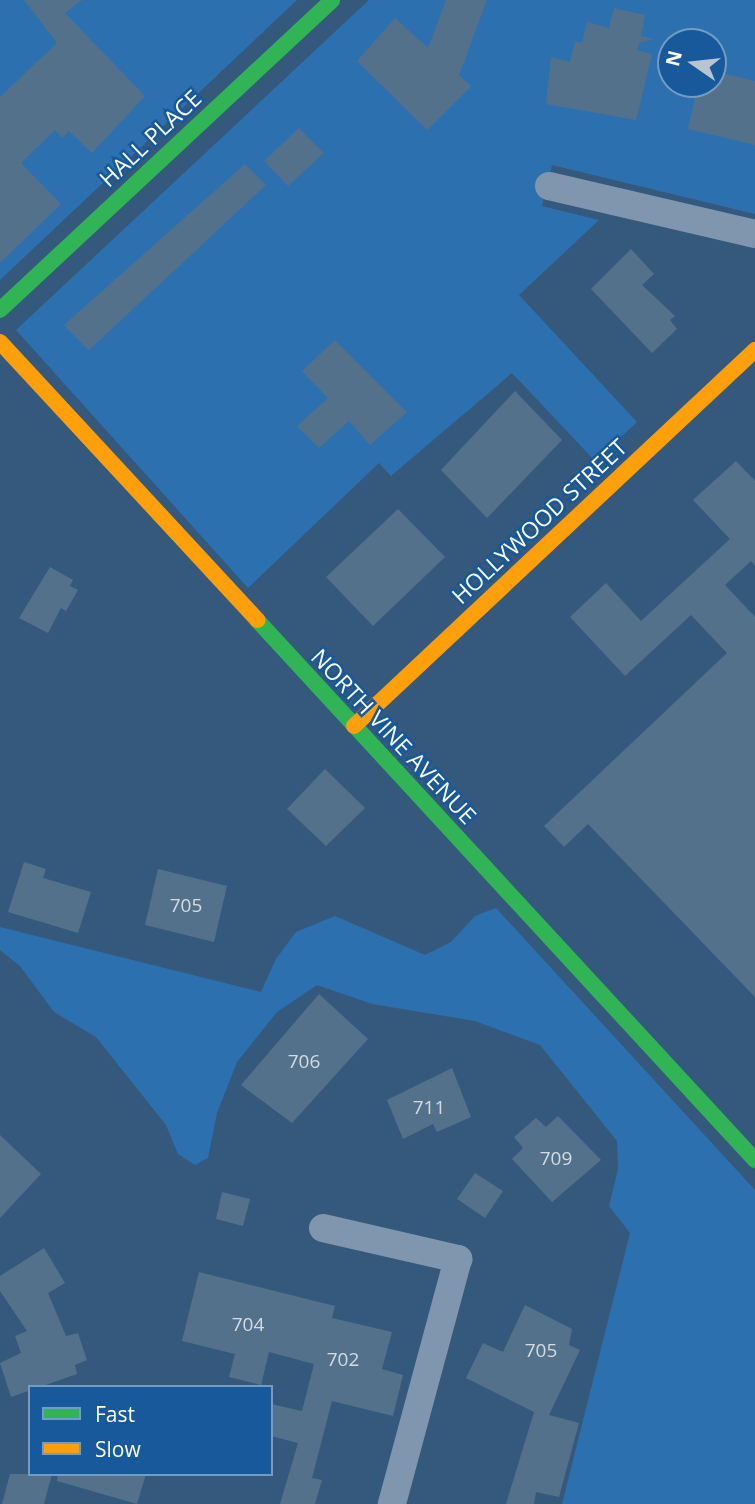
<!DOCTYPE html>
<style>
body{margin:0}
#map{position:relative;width:755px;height:1504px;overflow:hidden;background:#35597c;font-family:"Open Sans",sans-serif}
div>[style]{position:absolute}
.green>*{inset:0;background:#2c70b0}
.building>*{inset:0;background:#54718c}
.street>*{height:28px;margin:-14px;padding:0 14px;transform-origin:14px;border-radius:14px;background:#8096ae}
.fast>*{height:16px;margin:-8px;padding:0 8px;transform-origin:8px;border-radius:8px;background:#30b455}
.slow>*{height:16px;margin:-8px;padding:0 8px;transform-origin:8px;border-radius:8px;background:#ff9f0a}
span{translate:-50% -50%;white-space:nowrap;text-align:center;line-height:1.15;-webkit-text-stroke:5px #17599a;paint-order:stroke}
.number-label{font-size:19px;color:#d4dce2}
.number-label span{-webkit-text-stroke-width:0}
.street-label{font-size:23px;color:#fff}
.legend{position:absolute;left:28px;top:1385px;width:245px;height:91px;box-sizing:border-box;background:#17599a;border:2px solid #749bc2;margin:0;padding:9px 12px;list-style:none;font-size:21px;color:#fff}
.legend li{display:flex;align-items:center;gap:14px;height:35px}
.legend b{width:35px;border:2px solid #749bc2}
.north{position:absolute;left:657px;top:28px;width:70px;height:70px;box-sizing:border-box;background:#17599a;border:2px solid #749bc2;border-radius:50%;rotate:284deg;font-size:19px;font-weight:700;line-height:28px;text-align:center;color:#fff}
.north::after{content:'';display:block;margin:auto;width:24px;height:32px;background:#b8c5d1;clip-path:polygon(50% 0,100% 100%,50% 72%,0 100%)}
</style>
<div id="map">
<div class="green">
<i style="clip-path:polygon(0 0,297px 0,0 280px)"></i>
<i style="clip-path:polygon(evenodd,369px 0,755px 0,755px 214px,552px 165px,542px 206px,599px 220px,519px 295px,637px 422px,595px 461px,512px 373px,391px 476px,379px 463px,248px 588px,16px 330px,369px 0,671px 42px,713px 42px,713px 84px,671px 84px,671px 42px)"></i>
<i style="clip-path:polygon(496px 908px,755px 1190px,755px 1504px,562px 1504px,630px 1233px,609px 1206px,618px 1169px,617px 1141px,540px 1045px,475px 1021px,372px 1004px,317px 985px,277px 1012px,237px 1062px,217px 1113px,208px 1158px,195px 1165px,178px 1154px,166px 1125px,96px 1037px,54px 1012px,20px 966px,0 950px,0 927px,261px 992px,276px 959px,296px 932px,335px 916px,425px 955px,451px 942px,475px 916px)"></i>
</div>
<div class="building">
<i style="clip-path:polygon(24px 0,82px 0,65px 13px,145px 96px,92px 153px,69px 131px,62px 138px,55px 130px,21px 163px,61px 204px,0 263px,0 97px,57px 43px)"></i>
<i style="clip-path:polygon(446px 0,487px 0,459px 75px,471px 86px,427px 130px,357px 61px,395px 18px,428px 48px)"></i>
<i style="clip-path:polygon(614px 8px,645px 15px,641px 36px,654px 39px,639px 43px,637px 50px,652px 54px,636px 120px,546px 104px,551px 57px,570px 62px,575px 41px,582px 43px,587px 22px,609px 28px)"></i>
<i style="clip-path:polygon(713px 71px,755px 81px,755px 145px,688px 129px,698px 84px,713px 84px)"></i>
<i style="clip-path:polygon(299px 128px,324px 153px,288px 186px,264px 161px)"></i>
<i style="clip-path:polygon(245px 164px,266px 185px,89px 350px,64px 325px)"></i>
<i style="clip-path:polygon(631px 249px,654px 274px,642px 285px,675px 316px,670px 320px,677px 329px,652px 353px,591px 289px)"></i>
<i style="clip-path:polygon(335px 340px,407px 412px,370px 445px,349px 421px,319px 448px,297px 426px,328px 398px,302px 371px)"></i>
<i style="clip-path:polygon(515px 391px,562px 440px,487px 518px,441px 470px)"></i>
<i style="clip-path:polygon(736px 461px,755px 481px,755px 566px,751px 561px,725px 585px,755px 617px,755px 997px,588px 824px,564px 847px,544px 826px,727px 653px,691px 615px,625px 676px,570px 617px,606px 583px,641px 621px,730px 539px,693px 500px)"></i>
<i style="clip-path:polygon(398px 509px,445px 557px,373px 626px,326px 577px)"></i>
<i style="clip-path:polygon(50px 567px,73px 580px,70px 586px,78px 590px,66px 611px,61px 608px,48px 633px,19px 618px)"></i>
<i style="clip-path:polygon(325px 769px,365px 808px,326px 846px,287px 809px)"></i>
<i style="clip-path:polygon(24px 862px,46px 869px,43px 878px,91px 892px,78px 933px,8px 912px)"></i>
<i style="clip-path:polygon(158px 869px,227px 886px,214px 942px,145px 925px)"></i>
<i style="clip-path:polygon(319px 994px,368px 1039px,292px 1123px,241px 1085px)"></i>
<i style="clip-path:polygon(452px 1068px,471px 1117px,437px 1132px,433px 1124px,403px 1139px,387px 1100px)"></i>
<i style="clip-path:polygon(558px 1116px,601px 1160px,552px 1202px,512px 1159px,523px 1148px,514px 1137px,536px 1118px,546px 1127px)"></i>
<i style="clip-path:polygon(0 1135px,41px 1174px,0 1218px)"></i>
<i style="clip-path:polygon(475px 1173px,503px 1191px,485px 1218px,457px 1199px)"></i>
<i style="clip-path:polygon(222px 1192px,250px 1199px,243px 1226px,216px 1219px)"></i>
<i style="clip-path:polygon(44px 1248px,65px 1283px,48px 1293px,66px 1336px,78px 1333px,87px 1360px,75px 1365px,77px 1374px,11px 1397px,0 1363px,21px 1353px,15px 1336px,27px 1331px,0 1291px,0 1276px)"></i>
<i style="clip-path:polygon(199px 1272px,335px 1306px,332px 1318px,392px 1332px,382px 1369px,403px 1375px,393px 1416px,332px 1401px,312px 1478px,322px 1480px,315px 1504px,280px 1504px,298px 1443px,271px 1436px,271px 1404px,302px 1411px,314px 1364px,269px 1352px,261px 1385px,229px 1377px,235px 1354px,182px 1341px)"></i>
<i style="clip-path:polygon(525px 1305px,572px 1329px,569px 1345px,580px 1350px,549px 1415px,579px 1423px,559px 1497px,536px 1492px,534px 1504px,506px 1504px,534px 1412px,466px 1378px,483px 1343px,503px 1352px)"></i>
<i style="clip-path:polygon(10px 1474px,52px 1474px,44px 1504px,2px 1504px)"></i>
<i style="clip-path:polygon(58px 1474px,146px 1474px,137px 1504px,57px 1481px)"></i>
</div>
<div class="street">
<i style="left:549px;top:186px;width:212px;rotate:13.1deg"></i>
<i style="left:323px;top:1228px;width:139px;rotate:12.9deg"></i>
<i style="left:458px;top:1259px;width:254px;rotate:105.1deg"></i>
</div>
<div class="fast">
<i style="left:0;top:310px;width:454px;rotate:-43deg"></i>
<i style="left:257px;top:620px;width:735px;rotate:47.32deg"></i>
</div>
<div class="slow">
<i style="left:0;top:342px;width:379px;rotate:47.2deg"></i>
<i style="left:354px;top:726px;width:550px;rotate:-43.16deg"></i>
</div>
<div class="number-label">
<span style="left:186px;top:906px">705</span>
<span style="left:304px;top:1062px">706</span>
<span style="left:429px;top:1108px">711</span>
<span style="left:556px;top:1159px">709</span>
<span style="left:248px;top:1325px">704</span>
<span style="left:541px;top:1351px">705</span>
<span style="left:343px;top:1360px">702</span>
</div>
<div class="street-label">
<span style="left:150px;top:138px;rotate:-43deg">HALL PLACE</span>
<span style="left:539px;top:521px;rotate:-43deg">HOLLYWOOD STREET</span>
<span style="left:394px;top:736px;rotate:47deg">NORTH VINE AVENUE</span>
</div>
<ul class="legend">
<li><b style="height:9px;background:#30b455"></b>Fast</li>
<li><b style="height:9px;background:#ff9f0a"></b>Slow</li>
</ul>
<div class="north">N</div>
</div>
